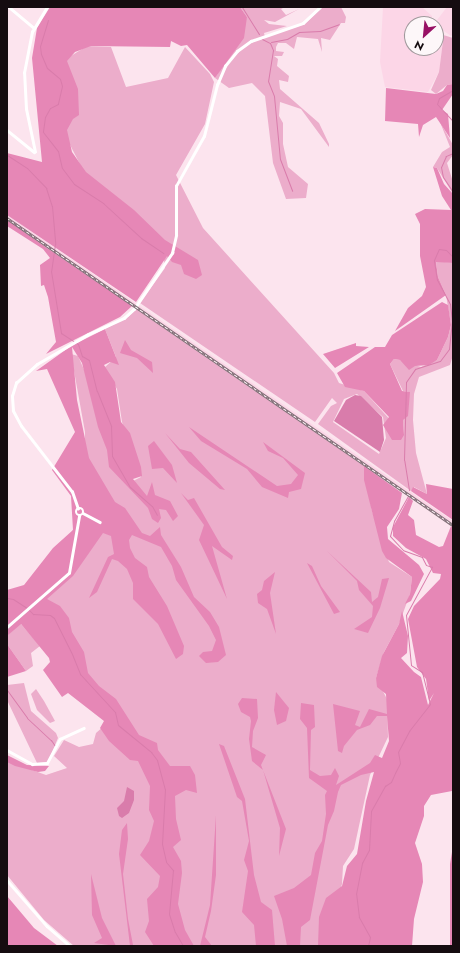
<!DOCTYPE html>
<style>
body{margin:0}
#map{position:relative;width:460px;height:953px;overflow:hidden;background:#fce4ee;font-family:Jost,sans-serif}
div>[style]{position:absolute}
.built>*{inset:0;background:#fcd6e7}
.green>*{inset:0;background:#ecadcb}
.forest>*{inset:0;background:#e687b6}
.water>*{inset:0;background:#d97cab}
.stream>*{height:1px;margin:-0.5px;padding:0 0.5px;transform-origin:0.5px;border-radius:0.5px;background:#d97cab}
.minor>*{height:2.5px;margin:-1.25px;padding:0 1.25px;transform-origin:1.25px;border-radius:1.25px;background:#fff}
.minor>.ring{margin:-1.25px;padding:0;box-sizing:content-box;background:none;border:2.5px solid #fff;border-radius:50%}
.rail>*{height:2.5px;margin-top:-1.25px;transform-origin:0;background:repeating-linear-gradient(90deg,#fdf7f9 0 3px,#7c6c73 0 6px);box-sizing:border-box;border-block:1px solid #7c6c73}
span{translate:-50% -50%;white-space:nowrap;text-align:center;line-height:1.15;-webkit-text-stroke:3px #fdf7f9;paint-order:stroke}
.frame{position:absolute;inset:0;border:8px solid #150c10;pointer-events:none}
.north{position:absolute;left:404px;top:16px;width:40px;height:40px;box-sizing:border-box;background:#fdf7f9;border:1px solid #a0999c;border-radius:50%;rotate:207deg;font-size:11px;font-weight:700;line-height:16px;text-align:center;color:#150c10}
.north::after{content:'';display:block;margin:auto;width:14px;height:18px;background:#981165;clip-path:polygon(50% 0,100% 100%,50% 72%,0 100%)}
</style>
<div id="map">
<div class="built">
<i style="clip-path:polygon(383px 7px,422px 7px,432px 16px,432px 24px,412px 24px,412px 48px,436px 48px,436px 30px,443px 41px,439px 72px,428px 92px,385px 87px,380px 62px)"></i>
<i style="clip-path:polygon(447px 7px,453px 7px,453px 34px,451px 36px,434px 24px)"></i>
<i style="clip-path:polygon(7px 215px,453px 521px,453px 526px,47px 248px,7px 220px)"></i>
</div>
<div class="green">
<i style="clip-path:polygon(240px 7px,285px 7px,281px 9px,286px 15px,299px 9px,275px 22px,264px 20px,269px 24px,287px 26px,264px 33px,265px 37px,305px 24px,322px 7px,341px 7px,346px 17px,345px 23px,341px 23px,330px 40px,321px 38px,322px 52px,318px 39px,297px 37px,294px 49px,286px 43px,278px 43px,276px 47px,276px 51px,284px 52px,282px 56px,274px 56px,278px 59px,277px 66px,289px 76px,288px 82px,279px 80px,280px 89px,319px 123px,329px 144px,329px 147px,301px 109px,280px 102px,279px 116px,283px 123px,283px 144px,288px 167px,308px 184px,306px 198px,286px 199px,273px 163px,265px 96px,252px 83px,229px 88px,215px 78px,230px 55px,247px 17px)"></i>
<i style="clip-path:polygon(440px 34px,453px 38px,453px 84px,447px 85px,436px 94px,431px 90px,439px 72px,443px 41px)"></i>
<i style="clip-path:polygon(evenodd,87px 46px,111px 47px,126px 87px,168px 78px,185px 47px,210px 74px,214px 82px,205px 124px,176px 175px,203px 228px,334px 373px,339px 383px,364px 391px,404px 435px,403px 420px,409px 392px,403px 391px,390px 364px,394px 359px,400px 360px,421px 367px,437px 360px,448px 337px,451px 325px,446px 295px,438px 277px,436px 261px,453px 263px,453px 355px,450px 365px,419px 377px,414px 394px,413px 420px,416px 453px,427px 494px,414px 487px,411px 491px,318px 424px,331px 406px,337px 403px,332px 398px,315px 422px,140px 303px,165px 268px,164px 260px,84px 172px,66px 137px,66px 59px,87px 46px,357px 394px,383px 417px,386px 438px,379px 454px,333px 422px,344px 399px,357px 394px)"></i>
<i style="clip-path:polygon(440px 122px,453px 145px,453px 155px,447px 163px,453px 182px,453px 194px,437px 168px,433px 167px,442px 152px,450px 147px)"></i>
<i style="clip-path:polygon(136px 309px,364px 466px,372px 511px,389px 562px,412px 577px,410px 594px,399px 624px,384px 652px,376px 678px,387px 699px,388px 737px,370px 775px,354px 849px,343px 866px,342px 884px,325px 946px,74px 946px,44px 920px,7px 875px,7px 761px,46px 775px,67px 768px,54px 756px,64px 740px,79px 747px,93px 744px,96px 733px,112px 719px,46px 599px,94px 475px,85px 449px,85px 432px,71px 354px,78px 356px,133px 481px,141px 477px,122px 422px,117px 389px,104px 368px,116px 357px,105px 329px,128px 317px)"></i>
<i style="clip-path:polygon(20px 623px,40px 646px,31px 653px,33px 666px,26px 671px,7px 644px,7px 636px)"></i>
<i style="clip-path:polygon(24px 683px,31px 711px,56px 733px,58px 738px,48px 762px,37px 763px,7px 700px,7px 685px)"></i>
<i style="clip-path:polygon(36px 689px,44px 701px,55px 721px,50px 723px,37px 710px,31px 694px)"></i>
</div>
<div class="forest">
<i style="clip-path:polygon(50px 7px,240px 7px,247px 17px,244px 38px,215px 78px,187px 45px,181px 46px,171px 41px,170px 47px,91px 46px,75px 52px,67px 61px,78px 89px,79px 115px,73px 119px,67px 130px,72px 152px,86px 172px,134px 210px,165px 240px,198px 260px,202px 275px,196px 279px,184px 274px,181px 265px,172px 262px,167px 256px,136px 302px,7px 215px,7px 153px,42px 162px,32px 58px,37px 28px)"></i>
<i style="clip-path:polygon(453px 84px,453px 94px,442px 110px,448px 114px,450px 138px,436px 117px,423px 125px,419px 137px,418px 124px,385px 121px,386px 88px,436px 94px,443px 91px,447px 85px)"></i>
<i style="clip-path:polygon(433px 167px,437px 168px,444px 184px,453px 194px,453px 263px,436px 262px,438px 277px,446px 295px,395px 331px,408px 308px,422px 296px,426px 287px,420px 256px,420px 224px,415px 214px,425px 209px,451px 210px,442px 196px)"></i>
<i style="clip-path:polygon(7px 220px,47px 248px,132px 306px,120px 317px,46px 354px,56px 342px,48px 297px,44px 285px,41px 286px,40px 265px,50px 258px,43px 249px,7px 226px)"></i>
<i style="clip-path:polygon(442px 302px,448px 305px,451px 325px,448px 337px,437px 360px,429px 365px,415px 366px,409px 370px,400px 360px,394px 359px,390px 364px,402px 391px,410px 392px,408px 416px,403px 420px,404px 435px,401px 440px,392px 440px,383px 425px,389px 417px,364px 391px,345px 387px,337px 373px,375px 347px,385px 347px,392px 335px)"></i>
<i style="clip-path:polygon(105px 329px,119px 365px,110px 362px,104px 365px,115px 382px,121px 422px,130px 433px,141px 467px,142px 476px,133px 479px,147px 496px,152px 482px,155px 495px,170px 501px,178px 516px,173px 521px,166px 510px,159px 509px,161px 518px,158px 523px,152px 519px,148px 508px,109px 467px,107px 450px,98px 427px,82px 363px,72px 347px,77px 400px,89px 458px,115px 502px,125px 508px,142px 533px,150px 536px,160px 527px,161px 535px,181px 567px,194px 597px,210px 612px,219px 627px,226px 655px,218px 662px,206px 663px,199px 656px,203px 652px,212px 651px,216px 640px,209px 626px,176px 580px,172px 566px,161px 547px,132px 535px,129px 540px,130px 548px,135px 558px,147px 567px,149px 577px,167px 606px,184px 646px,183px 654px,176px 659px,158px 624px,133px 599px,133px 583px,127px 569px,118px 561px,112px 559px,97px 592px,89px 598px,108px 557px,114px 554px,111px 536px,103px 533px,73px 576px,47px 599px,60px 606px,69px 618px,72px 632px,84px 652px,88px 673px,99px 686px,116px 699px,139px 735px,157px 743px,158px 750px,170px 766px,190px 766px,195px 775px,197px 793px,186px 790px,175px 796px,176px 819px,181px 840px,173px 847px,181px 861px,182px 873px,178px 904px,185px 930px,194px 946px,154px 946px,145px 932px,149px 921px,147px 899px,158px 887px,160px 876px,140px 855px,149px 841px,154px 821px,149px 810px,150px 786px,138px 761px,130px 760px,109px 741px,100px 728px,104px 721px,68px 693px,62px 697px,43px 670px,50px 662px,49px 658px,21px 624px,7px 636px,7px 590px,24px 585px,53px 548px,73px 530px,71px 496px,52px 470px,75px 432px,47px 369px,36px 371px,71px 346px)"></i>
<i style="clip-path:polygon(125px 340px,131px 350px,152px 362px,153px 373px,137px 358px,120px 353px)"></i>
<i style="clip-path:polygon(356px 343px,356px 346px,369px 347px,335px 368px,323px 354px)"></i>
<i style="clip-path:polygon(189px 427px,277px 486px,291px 484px,298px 475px,283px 458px,268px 451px,263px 442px,305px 473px,301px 489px,289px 492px,288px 498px,262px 487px,247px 469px,201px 441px)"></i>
<i style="clip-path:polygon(165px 433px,180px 449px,191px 452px,225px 490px,220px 489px,189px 463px)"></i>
<i style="clip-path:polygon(154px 441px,172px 465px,177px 483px,163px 468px,152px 469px,148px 446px)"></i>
<i style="clip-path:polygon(364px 466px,402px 493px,399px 509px,387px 527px,388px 539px,419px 565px,424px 574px,411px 601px,405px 604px,410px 594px,412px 577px,386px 558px,382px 551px,364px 480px)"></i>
<i style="clip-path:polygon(426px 484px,453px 489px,453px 520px,411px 491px,413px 487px,427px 494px)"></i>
<i style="clip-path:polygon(181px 493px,188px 500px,194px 498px,222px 547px,233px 556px,232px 560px,212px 546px,227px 599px,199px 540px,204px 525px)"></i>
<i style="clip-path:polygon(409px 497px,413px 501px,408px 515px,414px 520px,416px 535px,439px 547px,443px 546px,451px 526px,453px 528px,453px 785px,452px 791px,431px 795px,424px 806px,424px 816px,415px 843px,422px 864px,423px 882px,414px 919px,412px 946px,318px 946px,319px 917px,326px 898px,342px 886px,347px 866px,357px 854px,366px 801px,374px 772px,361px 775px,341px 785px,338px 792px,334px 811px,328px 825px,310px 920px,301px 927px,300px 946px,287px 946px,282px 919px,274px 896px,294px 888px,311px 875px,315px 853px,322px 841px,326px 814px,325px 795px,327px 791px,309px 778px,307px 728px,300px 719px,301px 703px,314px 705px,315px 727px,311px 730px,310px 770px,320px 776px,331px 775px,335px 768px,339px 776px,336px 785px,370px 763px,375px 755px,382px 758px,389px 741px,387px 716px,377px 716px,370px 725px,357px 730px,344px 746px,342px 753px,338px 751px,333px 704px,360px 711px,355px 725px,360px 727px,369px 709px,387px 714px,386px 694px,377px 687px,376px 678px,382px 656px,399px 624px,402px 611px,408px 636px,407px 653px,401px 658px,414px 672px,421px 677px,428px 705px,434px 693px,429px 701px,426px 679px,417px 667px,408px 619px,414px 606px,440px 579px,441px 574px,433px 573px,426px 559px,406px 548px,393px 536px,393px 527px)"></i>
<i style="clip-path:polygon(327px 551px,371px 592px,372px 602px,378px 597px,382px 579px,389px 578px,380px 608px,368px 633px,354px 629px,372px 617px,373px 606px,359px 590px,357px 581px)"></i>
<i style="clip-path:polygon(307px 563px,312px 566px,321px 586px,340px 612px,334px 614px)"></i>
<i style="clip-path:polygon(275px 572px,270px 593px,276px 634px,267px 609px,258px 603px,257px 594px,262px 590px,264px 581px)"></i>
<i style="clip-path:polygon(7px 644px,26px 671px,7px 677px)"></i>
<i style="clip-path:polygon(276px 692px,289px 708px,286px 721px,277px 725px,274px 710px)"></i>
<i style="clip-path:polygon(242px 698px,257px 699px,258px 718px,253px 731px,252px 747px,266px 755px,261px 765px,286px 829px,279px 856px,280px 828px,263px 770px,252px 761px,249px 739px,251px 721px,250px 717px,241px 712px,238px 704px)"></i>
<i style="clip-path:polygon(219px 744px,224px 746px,245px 799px,254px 875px,261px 902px,272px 910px,275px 946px,256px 946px,254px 925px,242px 912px,248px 871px,244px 860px,249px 841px,242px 801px,237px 797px)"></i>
<i style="clip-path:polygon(7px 755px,27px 765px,49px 766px,45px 771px,38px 772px,15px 766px,7px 762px)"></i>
<i style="clip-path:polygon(216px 815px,216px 875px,211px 911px,205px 937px,212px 946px,200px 946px,210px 905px)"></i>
<i style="clip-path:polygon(127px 823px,128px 839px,123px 874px,128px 919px,133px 945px,137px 946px,130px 946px,119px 854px,122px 830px)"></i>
<i style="clip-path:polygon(452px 852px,453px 946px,450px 946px,450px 864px)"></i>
<i style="clip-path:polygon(91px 874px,102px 918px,116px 946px,94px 943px,102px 938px,92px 915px)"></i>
<i style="clip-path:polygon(7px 896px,34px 928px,58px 946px,7px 946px)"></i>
</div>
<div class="water">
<i style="clip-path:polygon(355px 395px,361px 396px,382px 417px,384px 440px,380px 452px,334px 421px,346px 400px)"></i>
<i style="clip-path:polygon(127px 787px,134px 791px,134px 800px,129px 813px,122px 818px,119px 816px,117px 808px,124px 801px)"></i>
</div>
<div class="stream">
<i style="left:242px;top:7px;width:32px;rotate:58deg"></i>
<i style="left:48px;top:20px;width:27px;rotate:107deg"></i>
<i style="left:40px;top:46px;width:8px;rotate:83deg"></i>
<i style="left:41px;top:54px;width:15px;rotate:67deg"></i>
<i style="left:47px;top:68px;width:17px;rotate:40deg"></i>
<i style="left:60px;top:79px;width:7px;rotate:74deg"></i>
<i style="left:62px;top:86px;width:18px;rotate:103deg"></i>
<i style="left:58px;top:104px;width:9px;rotate:153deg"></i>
<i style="left:50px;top:108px;width:10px;rotate:119deg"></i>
<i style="left:45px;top:117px;width:15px;rotate:98deg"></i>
<i style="left:43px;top:132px;width:24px;rotate:52deg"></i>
<i style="left:58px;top:151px;width:17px;rotate:77deg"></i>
<i style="left:62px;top:168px;width:20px;rotate:53deg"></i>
<i style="left:74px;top:184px;width:35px;rotate:33deg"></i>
<i style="left:103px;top:203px;width:52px;rotate:42.6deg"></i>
<i style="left:141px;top:238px;width:27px;rotate:34deg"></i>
<i style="left:262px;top:39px;width:9px;rotate:27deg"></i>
<i style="left:270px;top:43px;width:8px;rotate:67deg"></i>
<i style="left:273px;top:50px;width:31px;rotate:99deg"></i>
<i style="left:268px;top:81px;width:16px;rotate:68deg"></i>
<i style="left:274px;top:96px;width:63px;rotate:84.6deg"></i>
<i style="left:280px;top:159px;width:34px;rotate:69deg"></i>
<i style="left:271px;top:42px;width:16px;rotate:-11deg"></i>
<i style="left:287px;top:39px;width:14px;rotate:-30deg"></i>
<i style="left:299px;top:32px;width:21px;rotate:-3deg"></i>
<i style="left:320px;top:31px;width:20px;rotate:-20deg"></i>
<i style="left:453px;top:90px;width:16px;rotate:150deg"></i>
<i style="left:439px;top:98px;width:6px;rotate:108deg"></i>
<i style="left:437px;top:104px;width:23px;rotate:47deg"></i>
<i style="left:453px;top:153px;width:8px;rotate:157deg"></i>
<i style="left:446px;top:156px;width:12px;rotate:114deg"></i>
<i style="left:441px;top:167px;width:10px;rotate:79deg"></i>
<i style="left:443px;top:177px;width:18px;rotate:56deg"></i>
<i style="left:7px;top:155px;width:24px;rotate:33deg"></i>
<i style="left:27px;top:168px;width:28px;rotate:46deg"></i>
<i style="left:46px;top:188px;width:19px;rotate:72deg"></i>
<i style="left:52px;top:206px;width:38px;rotate:85deg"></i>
<i style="left:55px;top:244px;width:27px;rotate:98deg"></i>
<i style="left:51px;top:271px;width:63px;rotate:80.8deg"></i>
<i style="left:61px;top:333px;width:20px;rotate:33deg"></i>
<i style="left:78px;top:344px;width:13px;rotate:72deg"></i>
<i style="left:82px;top:356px;width:8px;rotate:30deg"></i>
<i style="left:89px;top:360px;width:32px;rotate:76deg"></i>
<i style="left:97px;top:391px;width:38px;rotate:68deg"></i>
<i style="left:111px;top:426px;width:30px;rotate:88deg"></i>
<i style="left:112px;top:456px;width:36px;rotate:60deg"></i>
<i style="left:130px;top:487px;width:29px;rotate:41deg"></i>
<i style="left:152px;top:506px;width:10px;rotate:61deg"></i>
<i style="left:409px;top:490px;width:30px;rotate:-99deg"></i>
<i style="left:404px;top:460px;width:78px;rotate:-88.5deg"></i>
<i style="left:406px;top:382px;width:16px;rotate:-55deg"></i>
<i style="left:415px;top:369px;width:26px;rotate:-18deg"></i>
<i style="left:440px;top:361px;width:15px;rotate:-53deg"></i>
<i style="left:449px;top:349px;width:27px;rotate:-84deg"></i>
<i style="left:452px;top:322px;width:18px;rotate:-96deg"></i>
<i style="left:450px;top:304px;width:27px;rotate:-118deg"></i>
<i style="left:437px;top:280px;width:20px;rotate:-99deg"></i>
<i style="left:434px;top:260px;width:12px;rotate:-66deg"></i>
<i style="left:439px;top:249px;width:7px;rotate:8deg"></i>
<i style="left:446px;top:250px;width:10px;rotate:45deg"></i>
<i style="left:7px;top:598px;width:6px;rotate:9deg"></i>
<i style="left:13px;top:599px;width:17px;rotate:33deg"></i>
<i style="left:29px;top:610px;width:6px;rotate:45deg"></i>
<i style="left:33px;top:614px;width:17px;rotate:3deg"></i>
<i style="left:50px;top:615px;width:5px;rotate:37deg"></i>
<i style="left:54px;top:618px;width:40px;rotate:63.4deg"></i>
<i style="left:72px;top:654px;width:22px;rotate:68deg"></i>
<i style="left:80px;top:674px;width:52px;rotate:47.4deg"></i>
<i style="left:115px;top:712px;width:13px;rotate:77deg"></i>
<i style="left:118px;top:725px;width:43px;rotate:39.3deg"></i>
<i style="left:151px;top:752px;width:10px;rotate:53deg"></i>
<i style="left:157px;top:760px;width:30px;rotate:75deg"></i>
<i style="left:165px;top:789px;width:55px;rotate:93.1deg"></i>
<i style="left:162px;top:844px;width:18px;rotate:77deg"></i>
<i style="left:166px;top:862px;width:11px;rotate:49deg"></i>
<i style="left:173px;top:870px;width:44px;rotate:95.2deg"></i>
<i style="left:169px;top:914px;width:19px;rotate:72deg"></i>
<i style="left:175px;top:932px;width:16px;rotate:60deg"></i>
<i style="left:7px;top:690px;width:34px;rotate:54deg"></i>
<i style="left:27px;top:718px;width:33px;rotate:43deg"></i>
<i style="left:51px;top:740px;width:7px;rotate:56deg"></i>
<i style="left:368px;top:946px;width:9px;rotate:-77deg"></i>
<i style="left:370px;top:937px;width:23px;rotate:-119deg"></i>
<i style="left:359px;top:917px;width:23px;rotate:-97deg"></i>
<i style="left:356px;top:894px;width:32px;rotate:-79deg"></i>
<i style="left:362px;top:863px;width:15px;rotate:-62deg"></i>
<i style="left:369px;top:850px;width:39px;rotate:-87deg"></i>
<i style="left:371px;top:811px;width:29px;rotate:-61deg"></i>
<i style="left:385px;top:786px;width:7px;rotate:-34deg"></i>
<i style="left:391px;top:782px;width:10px;rotate:-66deg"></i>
<i style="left:395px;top:773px;width:11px;rotate:-63deg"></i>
<i style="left:400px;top:763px;width:11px;rotate:-100deg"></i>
<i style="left:398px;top:752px;width:24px;rotate:-62deg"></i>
<i style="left:409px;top:731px;width:34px;rotate:-52deg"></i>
<i style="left:430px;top:704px;width:33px;rotate:-104deg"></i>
<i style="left:422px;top:672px;width:13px;rotate:-148deg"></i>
<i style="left:411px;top:665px;width:50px;rotate:-95.7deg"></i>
<i style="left:406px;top:615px;width:55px;rotate:-61.6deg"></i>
<i style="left:432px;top:567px;width:6px;rotate:-162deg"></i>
<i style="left:426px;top:565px;width:9px;rotate:-117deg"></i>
<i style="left:422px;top:557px;width:20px;rotate:-160deg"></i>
<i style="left:403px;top:550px;width:19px;rotate:-133deg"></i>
<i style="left:390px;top:536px;width:16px;rotate:-75deg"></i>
<i style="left:394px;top:521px;width:29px;rotate:-61deg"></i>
</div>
<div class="minor">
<i style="left:9px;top:7px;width:33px;rotate:40deg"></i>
<i style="left:7px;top:130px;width:35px;rotate:39deg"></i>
<i style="left:35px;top:152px;width:44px;rotate:-101.8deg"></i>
<i style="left:26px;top:109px;width:36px;rotate:-93deg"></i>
<i style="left:24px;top:73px;width:42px;rotate:-79deg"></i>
<i style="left:32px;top:32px;width:29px;rotate:-59deg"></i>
<i class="ring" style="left:76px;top:508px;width:5.5px;height:5.5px"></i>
<i style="left:78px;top:509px;width:18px;rotate:-109deg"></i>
<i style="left:72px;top:492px;width:83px;rotate:-127.7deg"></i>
<i style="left:21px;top:426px;width:17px;rotate:-118deg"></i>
<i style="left:13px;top:411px;width:15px;rotate:-94deg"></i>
<i style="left:12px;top:396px;width:14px;rotate:-73deg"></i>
<i style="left:16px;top:383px;width:28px;rotate:-42deg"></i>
<i style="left:37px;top:364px;width:58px;rotate:-30.1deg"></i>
<i style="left:87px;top:335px;width:41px;rotate:-24.7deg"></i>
<i style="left:124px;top:318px;width:13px;rotate:-42deg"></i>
<i style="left:134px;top:309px;width:68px;rotate:-55.8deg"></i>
<i style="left:172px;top:253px;width:18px;rotate:-77deg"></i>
<i style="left:176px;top:235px;width:49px;rotate:-90deg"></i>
<i style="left:176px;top:186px;width:57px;rotate:-60.8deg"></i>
<i style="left:204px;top:136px;width:53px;rotate:-75.7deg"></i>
<i style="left:217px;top:85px;width:21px;rotate:-67deg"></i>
<i style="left:225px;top:66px;width:19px;rotate:-51deg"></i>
<i style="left:237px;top:51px;width:17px;rotate:-36deg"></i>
<i style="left:251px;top:41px;width:55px;rotate:-19.1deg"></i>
<i style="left:303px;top:23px;width:23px;rotate:-43deg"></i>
<i style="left:83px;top:513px;width:19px;rotate:28deg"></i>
<i style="left:7px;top:627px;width:82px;rotate:-41.1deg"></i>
<i style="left:69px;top:573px;width:58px;rotate:-80deg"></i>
<i style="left:7px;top:750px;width:29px;rotate:29deg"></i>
<i style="left:32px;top:764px;width:15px;rotate:-4deg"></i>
<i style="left:47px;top:763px;width:27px;rotate:-62deg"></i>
<i style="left:60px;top:739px;width:26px;rotate:-25deg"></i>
<i style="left:7px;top:880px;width:61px;rotate:49deg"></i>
<i style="left:47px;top:926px;width:30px;rotate:41deg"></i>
</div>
<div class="rail">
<i style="left:7px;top:218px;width:541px;rotate:34.54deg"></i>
</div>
<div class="frame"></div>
<div class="north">N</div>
</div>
